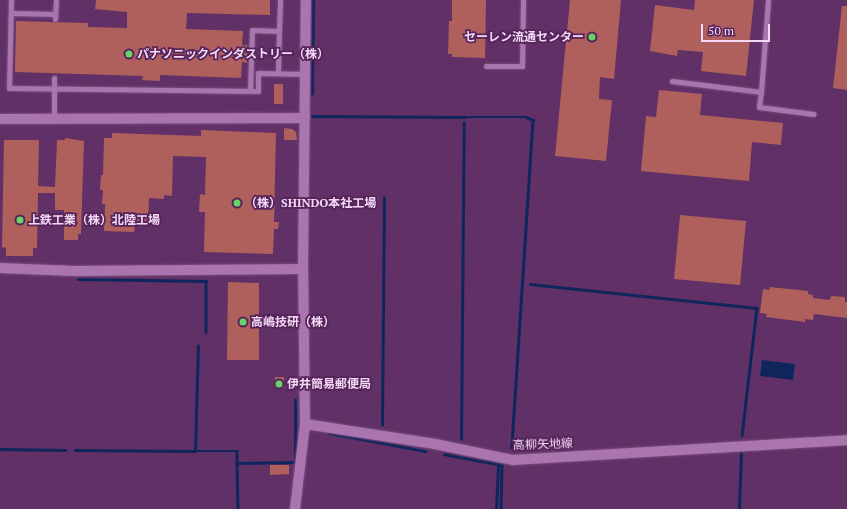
<!DOCTYPE html>
<meta charset="utf-8">
<style>
body{margin:0}
#map{position:relative;width:847px;height:509px;overflow:hidden;background:#613066;font-family:"PT Serif","Noto Sans JP",serif}
div>[style]{position:absolute}
.water>*{inset:0;background:#0f265d}
.stream>*{height:2.5px;margin:-1.25px;padding:0 1.25px;transform-origin:1.25px;border-radius:1.25px;background:#0f265d}
.building>*{inset:0;background:#b0605c}
.roads{filter:drop-shadow(0 0 1px #794f7e) drop-shadow(0 0 1px #794f7e)}
.service>*{height:5px;margin:-2.5px;padding:0 2.5px;transform-origin:2.5px;border-radius:2.5px;background:#aa74af}
.minor>*{height:10px;margin:-5px;padding:0 5px;transform-origin:5px;border-radius:5px;background:#aa74af}
.tertiary>*{height:10px;margin:-5px;padding:0 5px;transform-origin:5px;border-radius:5px;background:#aa74af}
.secondary>*{height:10px;margin:-5px;padding:0 5px;transform-origin:5px;border-radius:5px;background:#aa74af}
.dots>*{width:11px;height:11px;translate:-50% -50%;box-sizing:border-box;border:2px solid #55255a;border-radius:50%}
span{translate:-50% -50%;white-space:nowrap;text-align:center;line-height:1.15;-webkit-text-stroke:3.5px #55255a;paint-order:stroke}
.poi-label{font-size:12px;color:#f5d8f7;font-weight:700}
.right{translate:-100% -50%;text-align:right}
.left{translate:0 -50%;text-align:left}
.street-label{font-size:12px;color:#f5d8f7}
.scale{position:absolute;left:701px;top:24px;width:69px;height:18px;box-sizing:border-box;border:2px solid #f5d8f7;border-top:0;padding-left:5px;font-size:12px;line-height:14px;white-space:nowrap;color:#f5d8f7;-webkit-text-stroke:3px #55255a;paint-order:stroke}
</style>
<div id="map">
<div class="water">
<i style="clip-path:polygon(762px 360px,795px 364px,793px 380px,760px 376px)"></i>
</div>
<div class="stream">
<i style="left:312px;top:94px;width:94px;rotate:-89.4deg"></i>
<i style="left:312px;top:116px;width:153px;rotate:0.4deg"></i>
<i style="left:464px;top:117px;width:62px"></i>
<i style="left:526px;top:117px;width:8px;rotate:23deg"></i>
<i style="left:533px;top:120px;width:328px;rotate:93.7deg"></i>
<i style="left:78px;top:279px;width:128px;rotate:0.9deg"></i>
<i style="left:206px;top:281px;width:51px;rotate:90deg"></i>
<i style="left:530px;top:284px;width:228px;rotate:6deg"></i>
<i style="left:757px;top:308px;width:128px;rotate:96.7deg"></i>
<i style="left:382px;top:425px;width:227px;rotate:-89.5deg"></i>
<i style="left:329px;top:433px;width:98px;rotate:10.6deg"></i>
<i style="left:461px;top:439px;width:316px;rotate:-89.5deg"></i>
<i style="left:0;top:449px;width:65px;rotate:0.9deg"></i>
<i style="left:75px;top:450px;width:120px;rotate:0.5deg"></i>
<i style="left:195px;top:451px;width:105px;rotate:-88.4deg"></i>
<i style="left:195px;top:451px;width:42px"></i>
<i style="left:237px;top:451px;width:12px;rotate:90deg"></i>
<i style="left:237px;top:463px;width:58px;rotate:-1deg"></i>
<i style="left:295px;top:462px;width:62px;rotate:-90deg"></i>
<i style="left:444px;top:454px;width:59px;rotate:10.7deg"></i>
<i style="left:502px;top:465px;width:44px;rotate:91.3deg"></i>
<i style="left:237px;top:463px;width:46px;rotate:88.8deg"></i>
<i style="left:496px;top:509px;width:43px;rotate:-87.3deg"></i>
<i style="left:739px;top:509px;width:56px;rotate:-88deg"></i>
</div>
<div class="building">
<i style="clip-path:polygon(96px 0,270px 0,270px 15px,187px 13px,186px 29px,243px 31px,242px 45px,247px 45px,247px 63px,242px 62px,241px 78px,160px 75px,160px 81px,142px 80px,143px 76px,15px 72px,16px 21px,88px 23px,88px 27px,127px 28px,127px 12px,95px 9px)"></i>
<i style="clip-path:polygon(452px 0,486px 0,485px 58px,452px 57px,452px 54px,448px 54px,449px 21px,452px 21px)"></i>
<i style="clip-path:polygon(570px 0,621px 0,614px 79px,600px 77px,599px 99px,612px 100px,606px 161px,555px 156px)"></i>
<i style="clip-path:polygon(695px 0,754px 0,746px 76px,701px 71px,703px 52px,678px 50px,677px 56px,650px 51px,655px 5px,694px 10px)"></i>
<i style="clip-path:polygon(842px 6px,847px 6px,847px 90px,833px 88px)"></i>
<i style="clip-path:polygon(274px 84px,283px 84px,283px 104px,274px 104px)"></i>
<i style="clip-path:polygon(659px 90px,702px 94px,700px 115px,783px 123px,781px 145px,752px 142px,749px 181px,641px 171px,646px 116px,656px 117px)"></i>
<i style="clip-path:polygon(284px 128px,292px 129px,296px 132px,297px 140px,284px 140px)"></i>
<i style="clip-path:polygon(201px 130px,276px 133px,274px 222px,279px 222px,278px 229px,274px 229px,273px 254px,204px 252px,205px 212px,199px 212px,200px 194px,205px 195px,206px 157px,173px 156px,172px 196px,164px 195px,164px 199px,149px 198px,148px 224px,135px 224px,134px 232px,104px 231px,105px 204px,102px 204px,103px 190px,100px 190px,101px 175px,103px 175px,104px 138px,112px 138px,112px 133px,201px 136px)"></i>
<i style="clip-path:polygon(65px 138px,84px 141px,81px 234px,78px 234px,78px 240px,64px 240px,64px 210px,55px 210px,55px 193px,38px 193px,37px 248px,33px 248px,33px 256px,6px 256px,6px 248px,2px 247px,4px 140px,39px 140px,38px 186px,55px 187px,57px 140px,65px 140px)"></i>
<i style="clip-path:polygon(680px 215px,746px 221px,740px 285px,674px 279px)"></i>
<i style="clip-path:polygon(228px 282px,259px 283px,259px 360px,227px 360px)"></i>
<i style="clip-path:polygon(770px 287px,808px 291px,808px 294px,813px 295px,813px 298px,830px 300px,831px 296px,845px 297px,845px 302px,847px 302px,847px 318px,814px 314px,813px 320px,805px 319px,805px 322px,766px 317px,767px 314px,760px 313px,763px 289px,769px 290px)"></i>
<i style="clip-path:polygon(275px 377px,284px 377px,284px 388px,275px 388px)"></i>
<i style="clip-path:polygon(270px 465px,289px 465px,289px 474px,270px 475px)"></i>
</div>
<div class="roads">
<div class="service">
<i style="left:11px;top:0;width:88px;rotate:91.3deg"></i>
<i style="left:9px;top:88px;width:249px;rotate:0.7deg"></i>
<i style="left:258px;top:91px;width:18px;rotate:-90deg"></i>
<i style="left:258px;top:73px;width:48px;rotate:1.2deg"></i>
<i style="left:11px;top:13px;width:44px;rotate:1.3deg"></i>
<i style="left:55px;top:19px;width:19px;rotate:-87deg"></i>
<i style="left:486px;top:66px;width:36px"></i>
<i style="left:522px;top:66px;width:66px;rotate:-89.1deg"></i>
<i style="left:278px;top:73px;width:42px;rotate:-88.6deg"></i>
<i style="left:672px;top:81px;width:90px;rotate:7deg"></i>
<i style="left:761px;top:92px;width:92px;rotate:-85.6deg"></i>
<i style="left:250px;top:91px;width:61px;rotate:-88.1deg"></i>
<i style="left:252px;top:30px;width:27px;rotate:2deg"></i>
<i style="left:279px;top:31px;width:31px;rotate:-88deg"></i>
<i style="left:761px;top:92px;width:15px;rotate:98deg"></i>
<i style="left:759px;top:107px;width:55px;rotate:7.3deg"></i>
<i style="left:54px;top:119px;width:41px;rotate:-90deg"></i>
</div>
<div class="minor">
<i style="left:0;top:119px;width:305px;rotate:-0.2deg"></i>
</div>
<div class="tertiary">
<i style="left:0;top:268px;width:74px;rotate:2.3deg"></i>
<i style="left:74px;top:271px;width:229px;rotate:-0.5deg"></i>
<i style="left:305px;top:424px;width:155px;rotate:-90.7deg"></i>
<i style="left:303px;top:269px;width:269px;rotate:-89.4deg"></i>
</div>
<div class="secondary">
<i style="left:295px;top:509px;width:86px;rotate:-83.3deg"></i>
<i style="left:305px;top:424px;width:132px;rotate:8.7deg"></i>
<i style="left:435px;top:444px;width:80px;rotate:11.6deg"></i>
<i style="left:513px;top:460px;width:335px;rotate:-3.4deg"></i>
</div>
</div>
<div class="dots">
<i style="left:592px;top:37px;background:#66d466"></i>
<i style="left:129px;top:54px;background:#66d466"></i>
<i style="left:237px;top:203px;background:#66d466"></i>
<i style="left:20px;top:220px;background:#66d466"></i>
<i style="left:243px;top:322px;background:#66d466"></i>
<i style="left:279px;top:384px;background:#66d466"></i>
</div>
<div class="poi-label">
<span class="right" style="left:584px;top:37px">セーレン流通センター</span>
<span class="left" style="left:137px;top:54px">パナソニックインダストリー（株）</span>
<span class="left" style="left:245px;top:203px">（株）SHINDO本社工場</span>
<span class="left" style="left:28px;top:220px">上鉄工業（株）北陸工場</span>
<span class="left" style="left:251px;top:322px">高嶋技研（株）</span>
<span class="left" style="left:287px;top:384px">伊井簡易郵便局</span>
</div>
<div class="street-label">
<span style="left:543px;top:444px;rotate:-2deg">高柳矢地線</span>
</div>
<div class="scale">50 m</div>
</div>
